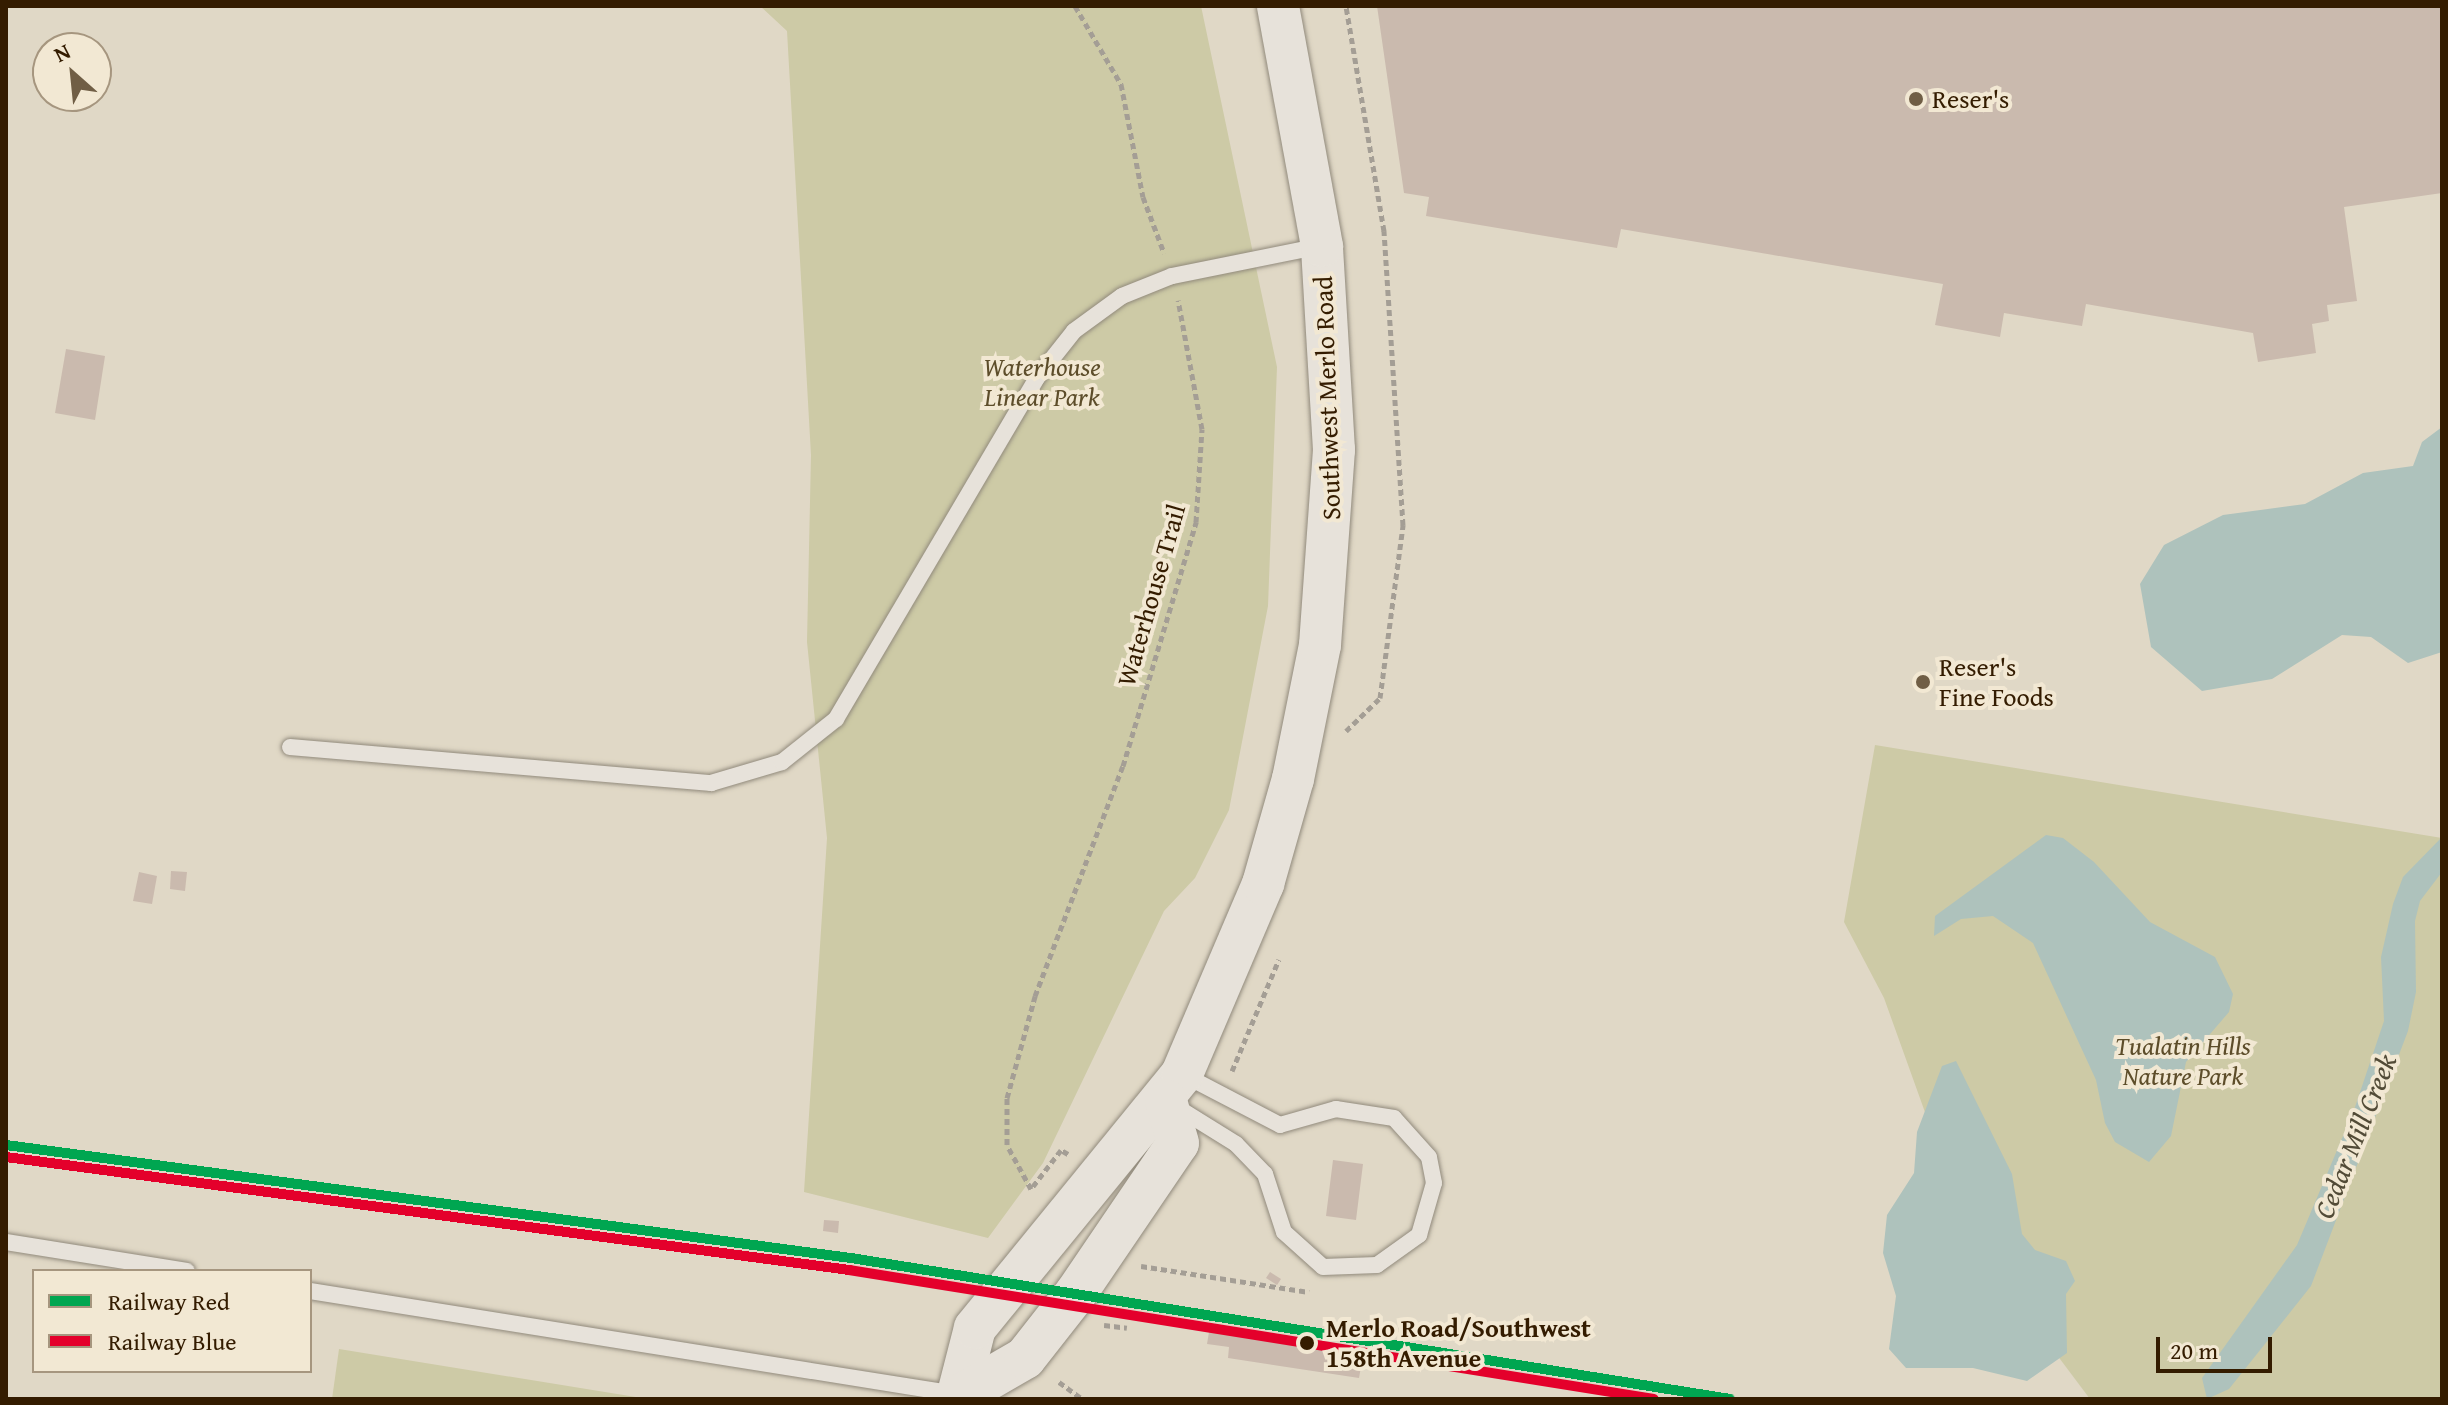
<!DOCTYPE html>
<style>
body{margin:0}
#map{position:relative;width:2448px;height:1405px;overflow:hidden;background:#e0d8c6;font-family:"Gentium Book Plus",serif}
div>[style]{position:absolute}
.green>*{inset:0;background:#cdcaa6}
.water>*{inset:0;background:#aec2bc}
.building>*{inset:0;background:#cabaae}
.path>*{height:5px;margin-top:-2.5px;transform-origin:0;background:repeating-linear-gradient(90deg,#a49e95 0 6px,transparent 0 10px)}
.roads{filter:drop-shadow(0 0 2px #918a7c) drop-shadow(0 0 2px #918a7c)}
.service>*{height:16px;margin:-8px;padding:0 8px;transform-origin:8px;border-radius:8px;background:#e7e2da}
.tertiary>*{height:42px;margin:-21px;padding:0 21px;transform-origin:21px;border-radius:21px;background:#e7e2da}
.rail-1>*{height:10px;margin:-5px;padding:0 5px;transform-origin:5px;border-radius:5px;background:#00a651}
.rail-2>*{height:10px;margin:-5px;padding:0 5px;transform-origin:5px;border-radius:5px;background:#e4002b}
.dots>*{width:22px;height:22px;translate:-50% -50%;box-sizing:border-box;border:4px solid #f2e8d3;border-radius:50%}
span{translate:-50% -50%;white-space:nowrap;text-align:center;line-height:1.15;-webkit-text-stroke:8px #f2e8d3;paint-order:stroke}
.poi-label{font-size:26px;color:#341c00}
.left{translate:0 -50%;text-align:left}
.park-label{font-size:26px;color:#5d4d2a;font-style:italic}
.street-label{font-size:26px;color:#341c00}
.stop-label{font-size:26px;color:#341c00;font-weight:700}
.water-label{font-size:28px;color:#524b37;font-style:italic}
.frame{position:absolute;inset:0;border:8px solid #341c00;pointer-events:none}
.legend{position:absolute;left:32px;top:1269px;width:280px;height:104px;box-sizing:border-box;background:#f2e8d3;border:2px solid #a6967f;margin:0;padding:10px 14px;list-style:none;font-size:24px;color:#341c00}
.legend li{display:flex;align-items:center;gap:16px;height:40px}
.legend b{width:40px;border:2px solid #a6967f}
.north{position:absolute;left:32px;top:32px;width:80px;height:80px;box-sizing:border-box;background:#f2e8d3;border:2px solid #a6967f;border-radius:50%;rotate:333deg;font-size:22px;font-weight:700;line-height:32px;text-align:center;color:#341c00}
.north::after{content:'';display:block;margin:auto;width:28px;height:36px;background:#705e45;clip-path:polygon(50% 0,100% 100%,50% 72%,0 100%)}
.scale{position:absolute;left:2156px;top:1337px;width:116px;height:36px;box-sizing:border-box;border:4px solid #341c00;border-top:0;padding-left:10px;font-size:24px;line-height:28px;white-space:nowrap;color:#341c00;-webkit-text-stroke:6px #f2e8d3;paint-order:stroke}
</style>
<div id="map">
<div class="green">
<i style="clip-path:polygon(760px 6px,1201px 6px,1277px 367px,1268px 606px,1229px 810px,1195px 878px,1164px 911px,1043px 1163px,988px 1238px,804px 1192px,827px 838px,807px 642px,811px 455px,787px 31px)"></i>
<i style="clip-path:polygon(1875px 745px,2442px 838px,2442px 1399px,2090px 1399px,2048px 1343px,1940px 1154px,1884px 998px,1844px 922px)"></i>
<i style="clip-path:polygon(339px 1349px,648px 1399px,332px 1399px)"></i>
</div>
<div class="water">
<i style="clip-path:polygon(2442px 427px,2442px 652px,2408px 663px,2371px 637px,2342px 635px,2272px 679px,2202px 691px,2151px 647px,2140px 584px,2164px 545px,2223px 515px,2305px 504px,2363px 473px,2413px 466px,2422px 442px)"></i>
<i style="clip-path:polygon(2046px 835px,2063px 838px,2094px 862px,2150px 922px,2215px 957px,2233px 994px,2229px 1012px,2186px 1062px,2171px 1136px,2149px 1162px,2115px 1142px,2105px 1123px,2096px 1080px,2033px 943px,1993px 916px,1961px 919px,1934px 936px,1935px 916px)"></i>
<i style="clip-path:polygon(2442px 837px,2442px 872px,2420px 901px,2415px 921px,2416px 992px,2408px 1031px,2311px 1286px,2229px 1389px,2207px 1399px,2202px 1378px,2297px 1245px,2354px 1110px,2384px 1021px,2381px 957px,2393px 904px,2403px 877px)"></i>
<i style="clip-path:polygon(1956px 1061px,2012px 1174px,2022px 1234px,2035px 1250px,2066px 1261px,2075px 1281px,2066px 1294px,2067px 1353px,2027px 1381px,1973px 1368px,1906px 1368px,1889px 1349px,1896px 1296px,1883px 1253px,1887px 1215px,1914px 1173px,1917px 1132px,1942px 1066px)"></i>
</div>
<div class="building">
<i style="clip-path:polygon(1377px 6px,2442px 6px,2442px 193px,2344px 207px,2357px 301px,2327px 305px,2329px 321px,2312px 324px,2316px 353px,2258px 362px,2253px 333px,2086px 304px,2082px 326px,2004px 313px,2000px 337px,1935px 325px,1943px 284px,1621px 229px,1617px 248px,1426px 216px,1429px 197px,1404px 193px)"></i>
<i style="clip-path:polygon(66px 349px,105px 356px,95px 420px,55px 413px)"></i>
<i style="clip-path:polygon(171px 871px,187px 872px,185px 891px,170px 889px)"></i>
<i style="clip-path:polygon(139px 872px,157px 876px,152px 904px,133px 901px)"></i>
<i style="clip-path:polygon(1333px 1160px,1363px 1164px,1356px 1220px,1326px 1216px)"></i>
<i style="clip-path:polygon(824px 1220px,839px 1221px,838px 1233px,823px 1231px)"></i>
<i style="clip-path:polygon(1270px 1272px,1281px 1279px,1277px 1285px,1266px 1278px)"></i>
<i style="clip-path:polygon(1209px 1332px,1383px 1359px,1381px 1371px,1361px 1367px,1359px 1378px,1228px 1358px,1229px 1347px,1207px 1344px)"></i>
</div>
<div class="path">
<i style="left:1075px;top:6px;width:91px;rotate:59.5deg"></i>
<i style="left:1121px;top:84px;width:115px;rotate:79deg"></i>
<i style="left:1143px;top:197px;width:60px;rotate:69.4deg"></i>
<i style="left:1346px;top:731px;width:47px;rotate:-44.1deg"></i>
<i style="left:1380px;top:698px;width:175px;rotate:-82.4deg"></i>
<i style="left:1403px;top:525px;width:295px;rotate:-93.7deg"></i>
<i style="left:1384px;top:231px;width:228px;rotate:-99.6deg"></i>
<i style="left:1232px;top:1071px;width:121px;rotate:-67.2deg"></i>
<i style="left:1068px;top:1154px;width:8px;rotate:-150deg"></i>
<i style="left:1061px;top:1150px;width:49px;rotate:127.6deg"></i>
<i style="left:1031px;top:1189px;width:50px;rotate:-118.6deg"></i>
<i style="left:1007px;top:1145px;width:47px;rotate:-90deg"></i>
<i style="left:1007px;top:1098px;width:106px;rotate:-74.6deg"></i>
<i style="left:1035px;top:996px;width:246px;rotate:-69.1deg"></i>
<i style="left:1123px;top:766px;width:255px;rotate:-73.3deg"></i>
<i style="left:1196px;top:522px;width:93px;rotate:-86.3deg"></i>
<i style="left:1202px;top:429px;width:131px;rotate:-100.5deg"></i>
<i style="left:1141px;top:1266px;width:170px;rotate:8.8deg"></i>
<i style="left:1104px;top:1325px;width:23px;rotate:7deg"></i>
<i style="left:1059px;top:1382px;width:29px;rotate:36deg"></i>
</div>
<div class="roads">
<div class="service">
<i style="left:290px;top:747px;width:423px;rotate:4.9deg"></i>
<i style="left:711px;top:783px;width:74px;rotate:-16.5deg"></i>
<i style="left:782px;top:762px;width:69px;rotate:-38.5deg"></i>
<i style="left:836px;top:719px;width:394px;rotate:-59.5deg"></i>
<i style="left:1036px;top:379px;width:61px;rotate:-51.6deg"></i>
<i style="left:1074px;top:331px;width:59px;rotate:-36.1deg"></i>
<i style="left:1122px;top:296px;width:54px;rotate:-21.8deg"></i>
<i style="left:1172px;top:276px;width:152px;rotate:-11.4deg"></i>
<i style="left:1175px;top:1106px;width:72px;rotate:31.9deg"></i>
<i style="left:1236px;top:1144px;width:42px;rotate:46deg"></i>
<i style="left:1265px;top:1174px;width:61px;rotate:71.9deg"></i>
<i style="left:1284px;top:1232px;width:52px;rotate:41.9deg"></i>
<i style="left:1323px;top:1267px;width:54px;rotate:-2.1deg"></i>
<i style="left:1377px;top:1265px;width:52px;rotate:-35.5deg"></i>
<i style="left:1419px;top:1235px;width:54px;rotate:-73.9deg"></i>
<i style="left:1434px;top:1183px;width:26px;rotate:-101deg"></i>
<i style="left:1429px;top:1157px;width:52px;rotate:-131.9deg"></i>
<i style="left:1394px;top:1118px;width:59px;rotate:-171.2deg"></i>
<i style="left:1336px;top:1109px;width:58px;rotate:164.1deg"></i>
<i style="left:1280px;top:1125px;width:110px;rotate:-152.5deg"></i>
<i style="left:6px;top:1242px;width:183px;rotate:9.1deg"></i>
<i style="left:310px;top:1291px;width:654px;rotate:9.06deg"></i>
</div>
<div class="tertiary">
<i style="left:958px;top:1394px;width:68px;rotate:-75.6deg"></i>
<i style="left:975px;top:1328px;width:328px;rotate:-50.8deg"></i>
<i style="left:1182px;top:1074px;width:207px;rotate:-66.9deg"></i>
<i style="left:1263px;top:884px;width:109px;rotate:-74.1deg"></i>
<i style="left:1293px;top:779px;width:137px;rotate:-78.6deg"></i>
<i style="left:1320px;top:645px;width:196px;rotate:-85.9deg"></i>
<i style="left:1334px;top:450px;width:204px;rotate:-93.4deg"></i>
<i style="left:1322px;top:246px;width:244px;rotate:-100.4deg"></i>
<i style="left:954px;top:1399px;width:82px;rotate:-30deg"></i>
<i style="left:1025px;top:1358px;width:83px;rotate:-51.9deg"></i>
<i style="left:1076px;top:1293px;width:181px;rotate:-55.8deg"></i>
<i style="left:1178px;top:1143px;width:44px;rotate:-105.9deg"></i>
</div>
</div>
<div class="rail-1">
<i style="left:6px;top:1145px;width:853px;rotate:7.62deg"></i>
<i style="left:851px;top:1258px;width:890px;rotate:9.11deg"></i>
</div>
<div class="rail-2">
<i style="left:6px;top:1157px;width:851px;rotate:7.63deg"></i>
<i style="left:849px;top:1270px;width:815px;rotate:9.1deg"></i>
</div>
<div class="dots">
<i style="left:1916px;top:99px;background:#705e45"></i>
<i style="left:1923px;top:682px;background:#705e45"></i>
<i style="left:1307px;top:1343px;background:#341c00"></i>
</div>
<div class="poi-label">
<span class="left" style="left:1932px;top:99px">Reser's</span>
<span class="left" style="left:1939px;top:682px">Reser's<br>Fine Foods</span>
</div>
<div class="park-label">
<span style="left:1042px;top:382px">Waterhouse<br>Linear Park</span>
<span style="left:2183px;top:1061px">Tualatin Hills<br>Nature Park</span>
</div>
<div class="street-label">
<span style="left:1327px;top:398px;rotate:-92deg">Southwest Merlo Road</span>
<span style="left:1151px;top:595px;rotate:-74deg">Waterhouse Trail</span>
</div>
<div class="stop-label">
<span class="left" style="left:1326px;top:1343px">Merlo Road/Southwest<br>158th Avenue</span>
</div>
<div class="water-label">
<span style="left:2355px;top:1136px;rotate:-68deg">Cedar Mill Creek</span>
</div>
<div class="frame"></div>
<ul class="legend">
<li><b style="height:10px;background:#00a651"></b>Railway Red</li>
<li><b style="height:10px;background:#e4002b"></b>Railway Blue</li>
</ul>
<div class="north">N</div>
<div class="scale">20 m</div>
</div>
